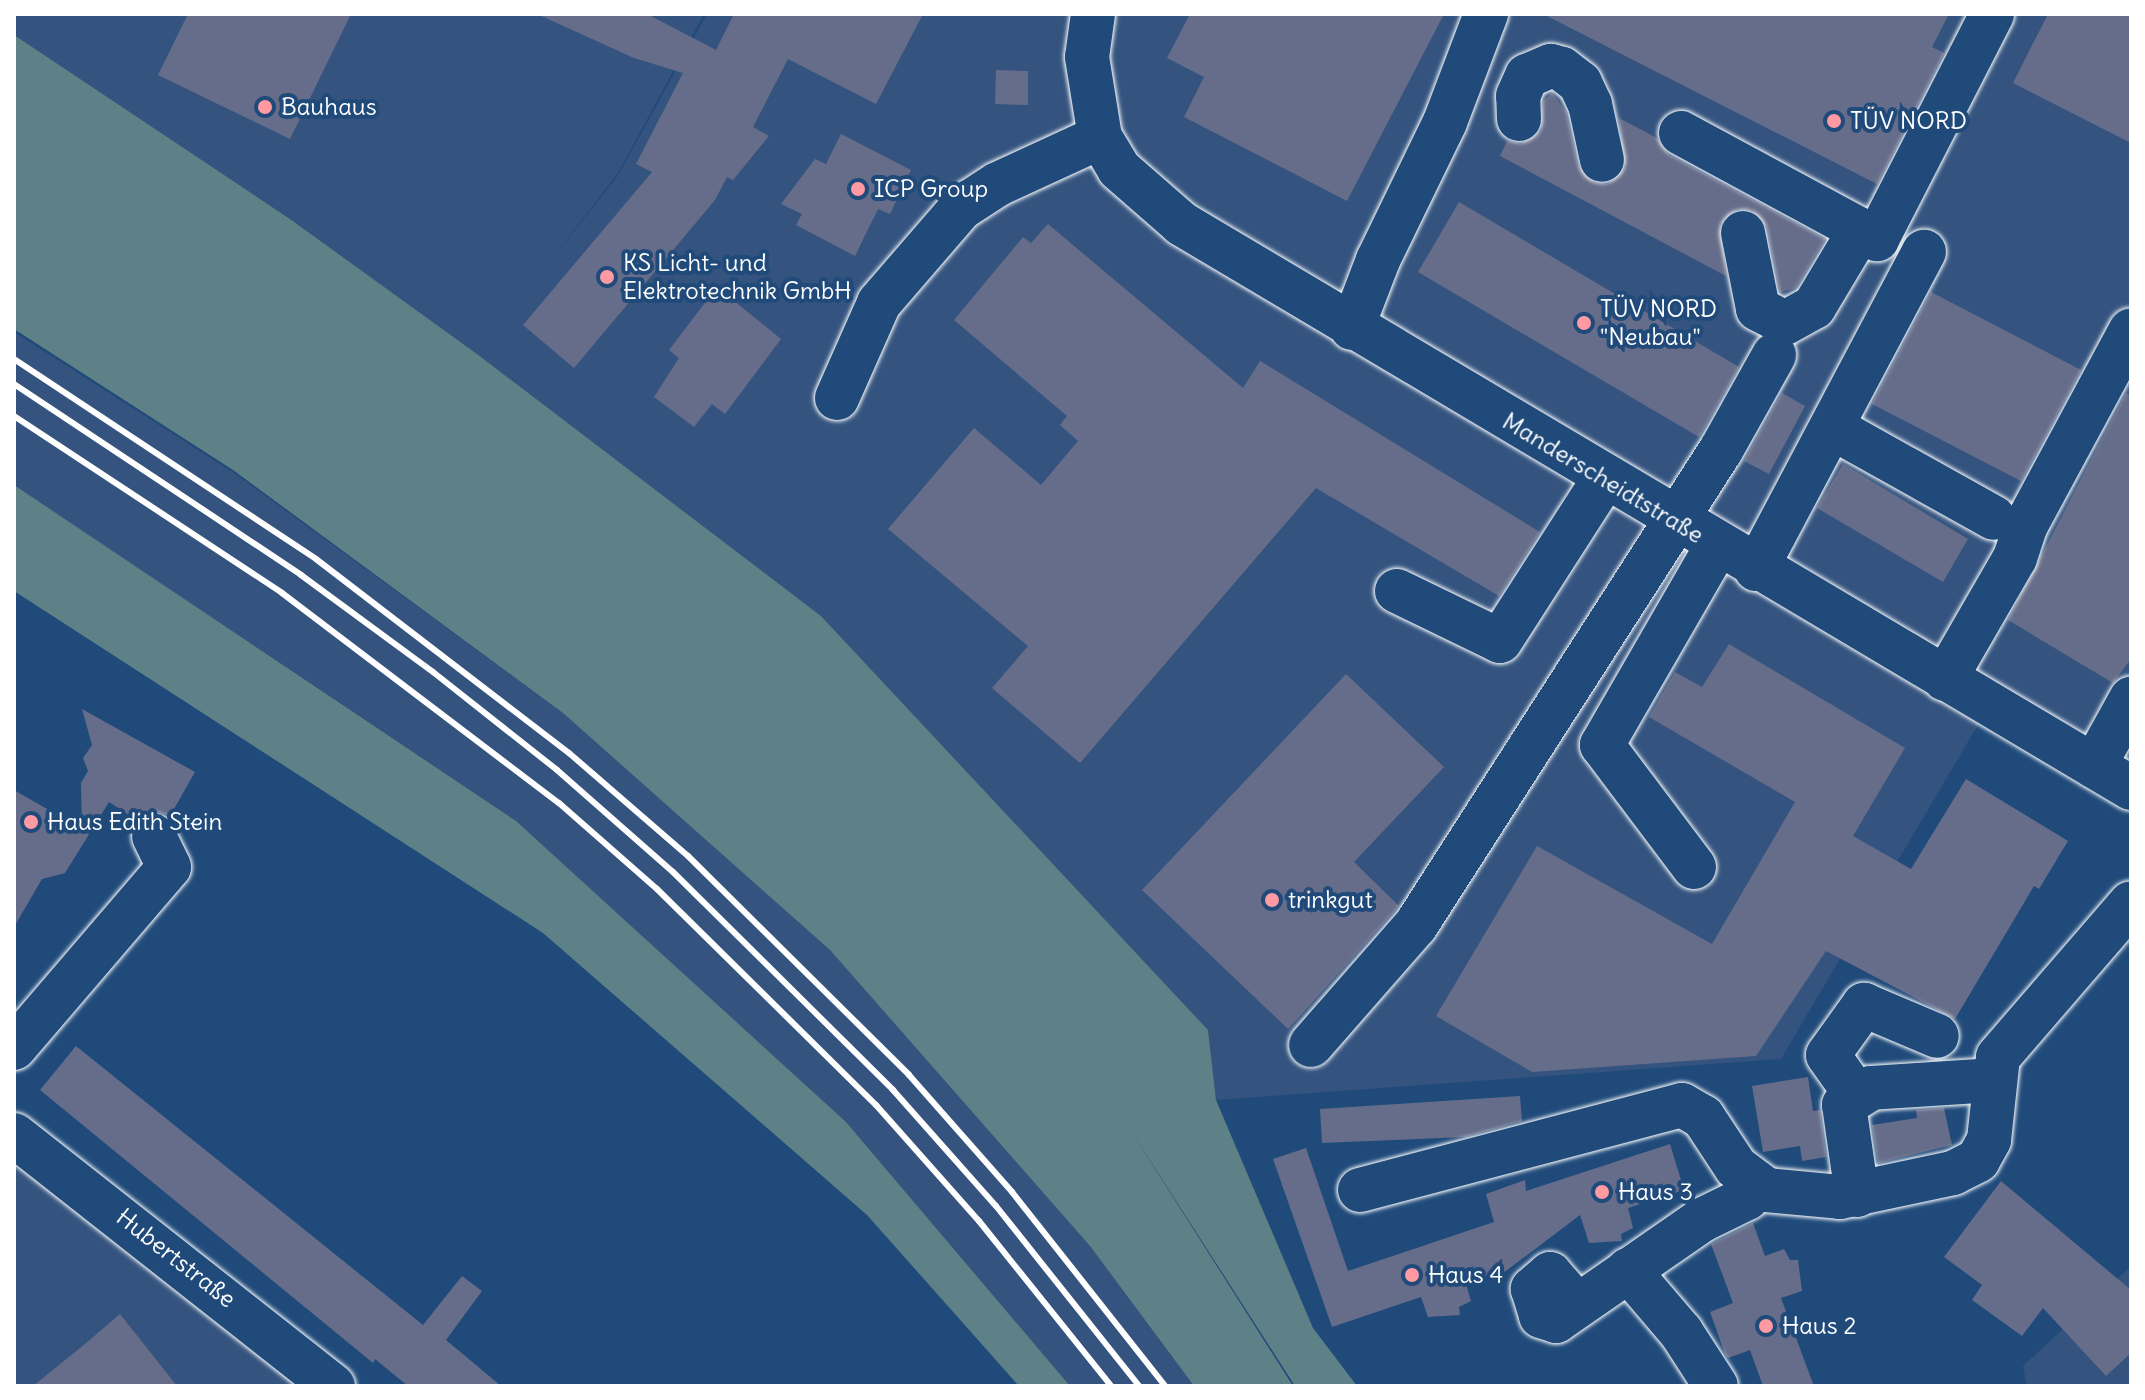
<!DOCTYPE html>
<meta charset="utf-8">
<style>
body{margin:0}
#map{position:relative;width:2145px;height:1400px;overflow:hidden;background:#1f4a7a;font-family:Delius,sans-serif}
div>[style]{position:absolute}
.built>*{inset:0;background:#34547f}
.green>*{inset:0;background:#5d8186}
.building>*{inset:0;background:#666d8a}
.roads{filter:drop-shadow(0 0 2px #fff) drop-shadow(0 0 2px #fff)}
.minor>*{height:44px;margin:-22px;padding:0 22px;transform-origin:22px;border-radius:22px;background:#1f4a7a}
.rail>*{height:6px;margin:-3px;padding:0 3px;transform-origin:3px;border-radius:3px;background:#fff}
.dots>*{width:22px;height:22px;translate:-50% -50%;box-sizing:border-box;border:4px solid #1f4a7a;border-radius:50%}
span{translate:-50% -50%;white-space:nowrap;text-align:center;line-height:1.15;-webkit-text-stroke:8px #1f4a7a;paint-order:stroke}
.poi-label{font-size:24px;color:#fff}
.left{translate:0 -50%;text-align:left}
.street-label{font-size:24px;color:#fff}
.frame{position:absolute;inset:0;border:16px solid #fff;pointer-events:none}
</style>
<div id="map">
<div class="built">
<i style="clip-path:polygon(14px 14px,704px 14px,618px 173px,547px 265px,617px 177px,707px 14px,2131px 14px,2131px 781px,1992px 701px,1781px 1059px,1216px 1100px,1208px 1030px,821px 616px,477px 354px,290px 219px,139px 119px,14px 46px)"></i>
<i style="clip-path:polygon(14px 332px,237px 475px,563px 713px,830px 950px,1090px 1246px,1194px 1386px,1070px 1386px,846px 1122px,14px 487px)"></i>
<i style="clip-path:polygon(14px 1137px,328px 1386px,14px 1386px)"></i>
<i style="clip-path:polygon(2131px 1266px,2131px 1386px,2027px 1386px,2023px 1366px)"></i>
</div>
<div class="green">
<i style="clip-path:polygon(14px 35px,290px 219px,477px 354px,821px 616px,1208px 1030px,1216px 1100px,1313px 1328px,1357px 1386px,1295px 1386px,1126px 1123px,1293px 1386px,1194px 1386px,1090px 1246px,830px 950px,563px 713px,233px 470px,14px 329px)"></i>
<i style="clip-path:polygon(14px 485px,516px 821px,846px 1122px,1070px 1386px,1019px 1386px,867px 1215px,543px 933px,14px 591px)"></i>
</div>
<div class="building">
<i style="clip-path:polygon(188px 14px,351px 14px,290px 139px,158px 75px)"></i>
<i style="clip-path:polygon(537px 14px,647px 14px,716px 50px,734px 14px,923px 14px,876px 104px,788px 59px,753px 127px,769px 136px,733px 180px,727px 177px,715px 200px,574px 368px,523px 325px,652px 172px,636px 164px,683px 73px,634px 58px)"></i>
<i style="clip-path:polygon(1190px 14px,1444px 14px,1347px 201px,1184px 117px,1204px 77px,1167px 58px)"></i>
<i style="clip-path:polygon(1543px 14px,1949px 14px,1932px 47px,1944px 53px,1877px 184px)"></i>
<i style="clip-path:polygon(2048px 14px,2131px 14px,2131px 143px,2013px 83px)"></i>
<i style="clip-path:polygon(996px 70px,1028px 71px,1028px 105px,995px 104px)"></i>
<i style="clip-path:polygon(1552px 93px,1566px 112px,1578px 166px,1594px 183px,1608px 184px,1625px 168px,1619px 118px,1657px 138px,1669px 155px,1825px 239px,1796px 288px,1780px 292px,1767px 227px,1752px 210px,1737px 209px,1720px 224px,1726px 276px,1500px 156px,1507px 141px,1521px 144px,1541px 131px,1543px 101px)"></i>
<i style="clip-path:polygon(841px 134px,911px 170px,890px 214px,878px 209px,855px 256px,796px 225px,802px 214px,781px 204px,815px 159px,826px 164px)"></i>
<i style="clip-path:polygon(1459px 202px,1739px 367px,1699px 437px,1418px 272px)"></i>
<i style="clip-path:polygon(1048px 224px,1243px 388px,1260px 361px,1540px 532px,1499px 596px,1316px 488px,1080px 763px,992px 688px,1028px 646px,888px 529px,974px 428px,1041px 485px,1078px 441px,1060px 425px,1067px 416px,954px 320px,1023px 237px,1031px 243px)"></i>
<i style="clip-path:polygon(717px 287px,781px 339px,725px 414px,712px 404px,694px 427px,654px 397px,679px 358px,669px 350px)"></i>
<i style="clip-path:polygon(1931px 292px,2081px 370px,2021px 481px,1872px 404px)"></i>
<i style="clip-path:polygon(1782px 393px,1805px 406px,1769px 474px,1744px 461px)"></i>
<i style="clip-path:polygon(2126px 393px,2131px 396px,2131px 659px,2113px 683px,2008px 620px)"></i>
<i style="clip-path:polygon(1843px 464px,1968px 539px,1943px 582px,1817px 508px)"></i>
<i style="clip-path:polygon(1729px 644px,1905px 748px,1853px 836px,1911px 869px,1966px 779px,2068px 841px,2039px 889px,2034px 886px,1955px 1019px,1826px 951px,1756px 1056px,1532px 1072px,1436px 1016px,1537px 846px,1712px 944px,1795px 802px,1649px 717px,1675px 672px,1702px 687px)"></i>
<i style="clip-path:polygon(1346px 674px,1444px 767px,1354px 862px,1399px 906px,1288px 1029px,1142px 890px)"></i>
<i style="clip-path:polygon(82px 709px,195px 772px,170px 816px,155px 811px,129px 815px,109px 802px,65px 873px,42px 879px,14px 927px,14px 790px,82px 829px,81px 783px,88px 771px,83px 758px,92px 745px)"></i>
<i style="clip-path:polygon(76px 1046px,423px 1325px,462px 1276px,482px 1291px,446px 1340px,501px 1386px,408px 1386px,375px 1359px,373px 1363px,40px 1090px)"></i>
<i style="clip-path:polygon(1808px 1077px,1813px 1111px,1820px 1110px,1826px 1157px,1802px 1161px,1800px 1146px,1763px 1152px,1752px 1086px)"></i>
<i style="clip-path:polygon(1520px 1096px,1522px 1121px,1465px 1137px,1322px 1143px,1320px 1109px)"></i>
<i style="clip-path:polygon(1944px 1108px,1952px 1145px,1878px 1163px,1872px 1125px,1917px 1118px,1916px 1110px)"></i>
<i style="clip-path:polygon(1670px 1144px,1684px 1190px,1628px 1208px,1633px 1228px,1621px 1234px,1622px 1241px,1589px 1243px,1580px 1215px,1506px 1271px,1465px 1281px,1471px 1301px,1459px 1307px,1460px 1315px,1428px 1317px,1421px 1297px,1332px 1327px,1273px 1159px,1306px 1148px,1348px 1271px,1494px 1222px,1486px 1194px,1525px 1180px,1526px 1191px)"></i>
<i style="clip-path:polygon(2001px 1181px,2131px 1290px,2131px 1353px,2106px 1376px,2043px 1308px,2022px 1336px,1972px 1300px,1982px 1285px,1944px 1257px)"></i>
<i style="clip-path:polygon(1753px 1223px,1765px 1256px,1784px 1249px,1790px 1260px,1798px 1260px,1802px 1291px,1781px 1298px,1814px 1386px,1763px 1386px,1750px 1350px,1728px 1358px,1725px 1354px,1710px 1312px,1733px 1303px,1711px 1244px)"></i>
<i style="clip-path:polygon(120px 1314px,177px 1386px,33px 1386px,85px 1344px)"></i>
</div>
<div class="roads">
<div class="minor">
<i style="left:1093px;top:14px;width:43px;rotate:97.9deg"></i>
<i style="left:1087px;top:57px;width:81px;rotate:80.8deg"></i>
<i style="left:1100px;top:137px;width:37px;rotate:59deg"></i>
<i style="left:1119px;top:169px;width:84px;rotate:41.1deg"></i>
<i style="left:1182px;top:224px;width:1104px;rotate:30.72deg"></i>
<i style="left:1519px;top:119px;width:23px;rotate:-92deg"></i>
<i style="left:1518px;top:96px;width:22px;rotate:-66deg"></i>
<i style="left:1527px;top:76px;width:26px;rotate:-23deg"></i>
<i style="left:1551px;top:66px;width:11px;rotate:15deg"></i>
<i style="left:1562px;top:69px;width:23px;rotate:38deg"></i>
<i style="left:1580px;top:83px;width:23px;rotate:65deg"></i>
<i style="left:1590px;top:104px;width:57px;rotate:77.9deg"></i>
<i style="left:1681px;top:133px;width:223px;rotate:28.4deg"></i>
<i style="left:1877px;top:239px;width:253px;rotate:-62.9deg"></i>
<i style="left:1743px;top:233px;width:77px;rotate:78.8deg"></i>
<i style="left:1758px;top:309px;width:30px;rotate:27deg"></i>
<i style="left:1785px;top:323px;width:33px;rotate:-29deg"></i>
<i style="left:1814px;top:307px;width:90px;rotate:-59.1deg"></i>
<i style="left:1352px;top:328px;width:73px;rotate:-69.1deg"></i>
<i style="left:1378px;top:260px;width:153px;rotate:-64.1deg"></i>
<i style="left:1445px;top:122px;width:116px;rotate:-69.2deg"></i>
<i style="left:837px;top:398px;width:104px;rotate:-66.1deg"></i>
<i style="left:879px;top:303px;width:125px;rotate:-49.2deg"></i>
<i style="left:961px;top:208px;width:44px;rotate:-33deg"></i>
<i style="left:998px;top:184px;width:112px;rotate:-24.7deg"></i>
<i style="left:1833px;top:428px;width:184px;rotate:29.2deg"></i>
<i style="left:1756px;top:569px;width:359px;rotate:-62.1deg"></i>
<i style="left:1397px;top:591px;width:114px;rotate:25.9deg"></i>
<i style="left:1500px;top:641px;width:193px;rotate:-57.3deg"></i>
<i style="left:1945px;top:679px;width:140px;rotate:-60deg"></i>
<i style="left:2015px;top:558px;width:35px;rotate:-72deg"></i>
<i style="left:2026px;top:525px;width:221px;rotate:-61.7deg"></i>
<i style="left:2094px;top:766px;width:77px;rotate:-61.1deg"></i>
<i style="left:1694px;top:867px;width:153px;rotate:-127deg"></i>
<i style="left:1602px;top:745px;width:230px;rotate:-60deg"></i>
<i style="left:1311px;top:1045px;width:159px;rotate:-48.8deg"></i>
<i style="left:1416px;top:925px;width:564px;rotate:-57.3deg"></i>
<i style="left:1721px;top:450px;width:109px;rotate:-60.8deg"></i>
<i style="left:14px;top:1048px;width:238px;rotate:-49.4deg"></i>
<i style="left:169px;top:867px;width:34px;rotate:-116deg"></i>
<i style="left:1857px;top:1096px;width:50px;rotate:-125.3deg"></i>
<i style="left:1828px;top:1055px;width:62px;rotate:-54.2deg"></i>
<i style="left:1864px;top:1005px;width:79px;rotate:23deg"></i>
<i style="left:14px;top:1135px;width:406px;rotate:38.2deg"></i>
<i style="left:1360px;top:1190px;width:333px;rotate:-14.8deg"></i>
<i style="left:1682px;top:1105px;width:24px;rotate:30deg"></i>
<i style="left:1703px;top:1117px;width:60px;rotate:56.6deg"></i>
<i style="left:1736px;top:1167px;width:38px;rotate:37deg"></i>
<i style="left:1766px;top:1190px;width:74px;rotate:5.4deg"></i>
<i style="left:1840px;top:1197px;width:116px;rotate:-12deg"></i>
<i style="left:1953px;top:1173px;width:28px;rotate:-27deg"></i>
<i style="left:1978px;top:1160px;width:23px;rotate:-61deg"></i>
<i style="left:1989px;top:1140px;width:83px;rotate:-83.8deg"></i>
<i style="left:1998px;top:1057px;width:203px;rotate:-49.2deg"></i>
<i style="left:1857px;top:1195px;width:91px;rotate:-98.2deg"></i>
<i style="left:1844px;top:1105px;width:32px;rotate:-32deg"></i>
<i style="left:1871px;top:1088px;width:124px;rotate:-3.7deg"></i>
<i style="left:1628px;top:1270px;width:82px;rotate:49.5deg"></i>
<i style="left:1681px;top:1332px;width:64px;rotate:57.1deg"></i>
<i style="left:1577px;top:1305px;width:41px;rotate:-131.1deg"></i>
<i style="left:1550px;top:1274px;width:23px;rotate:139deg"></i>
<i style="left:1533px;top:1289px;width:28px;rotate:73deg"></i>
<i style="left:1541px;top:1316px;width:16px;rotate:18deg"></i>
<i style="left:1556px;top:1321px;width:178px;rotate:-34.7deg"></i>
<i style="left:1702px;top:1220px;width:50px;rotate:-26.1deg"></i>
<i style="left:1747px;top:1198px;width:15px;rotate:-53deg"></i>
</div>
</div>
<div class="rail">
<i style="left:14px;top:359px;width:362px;rotate:33.5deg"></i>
<i style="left:316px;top:559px;width:319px;rotate:37.5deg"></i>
<i style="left:569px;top:753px;width:157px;rotate:40.9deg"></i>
<i style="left:688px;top:856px;width:311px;rotate:44.7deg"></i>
<i style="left:909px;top:1075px;width:156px;rotate:48.6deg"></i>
<i style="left:1012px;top:1192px;width:247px;rotate:51.7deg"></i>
<i style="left:14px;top:384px;width:345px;rotate:33.6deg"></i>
<i style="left:301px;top:575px;width:164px;rotate:36.3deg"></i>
<i style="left:433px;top:672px;width:158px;rotate:38.3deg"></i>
<i style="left:557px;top:770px;width:154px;rotate:41.3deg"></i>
<i style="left:673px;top:872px;width:310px;rotate:44.7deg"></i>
<i style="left:893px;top:1090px;width:155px;rotate:48.4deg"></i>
<i style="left:996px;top:1206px;width:230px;rotate:51.5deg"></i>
<i style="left:14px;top:416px;width:321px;rotate:33.4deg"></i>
<i style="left:282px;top:593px;width:348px;rotate:37.2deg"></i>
<i style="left:559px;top:803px;width:130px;rotate:41.3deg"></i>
<i style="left:657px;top:889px;width:308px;rotate:44.6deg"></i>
<i style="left:876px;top:1105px;width:155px;rotate:48.4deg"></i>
<i style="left:979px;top:1221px;width:211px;rotate:51.3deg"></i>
</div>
<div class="dots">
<i style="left:265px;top:107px;background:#ff9aa2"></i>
<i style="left:1834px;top:121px;background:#ff9aa2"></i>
<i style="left:858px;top:189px;background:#ff9aa2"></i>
<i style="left:607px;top:277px;background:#ff9aa2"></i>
<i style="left:1584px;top:323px;background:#ff9aa2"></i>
<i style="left:31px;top:822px;background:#ff9aa2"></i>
<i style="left:1272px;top:900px;background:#ff9aa2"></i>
<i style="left:1602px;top:1192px;background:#ff9aa2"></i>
<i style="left:1412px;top:1275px;background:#ff9aa2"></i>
<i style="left:1766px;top:1326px;background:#ff9aa2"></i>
</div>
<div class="poi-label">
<span class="left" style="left:281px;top:107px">Bauhaus</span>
<span class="left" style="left:1850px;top:121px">TÜV NORD</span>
<span class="left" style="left:874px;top:189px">ICP Group</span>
<span class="left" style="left:623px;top:277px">KS Licht- und<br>Elektrotechnik GmbH</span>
<span class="left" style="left:1600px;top:323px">TÜV NORD<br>"Neubau"</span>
<span class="left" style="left:47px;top:822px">Haus Edith Stein</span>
<span class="left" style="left:1288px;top:900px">trinkgut</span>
<span class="left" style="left:1618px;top:1192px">Haus 3</span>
<span class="left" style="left:1428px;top:1275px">Haus 4</span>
<span class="left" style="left:1782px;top:1326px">Haus 2</span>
</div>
<div class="street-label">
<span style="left:1603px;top:478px;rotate:31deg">Manderscheidtstraße</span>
<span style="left:176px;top:1258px;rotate:38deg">Hubertstraße</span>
</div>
<div class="frame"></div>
</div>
